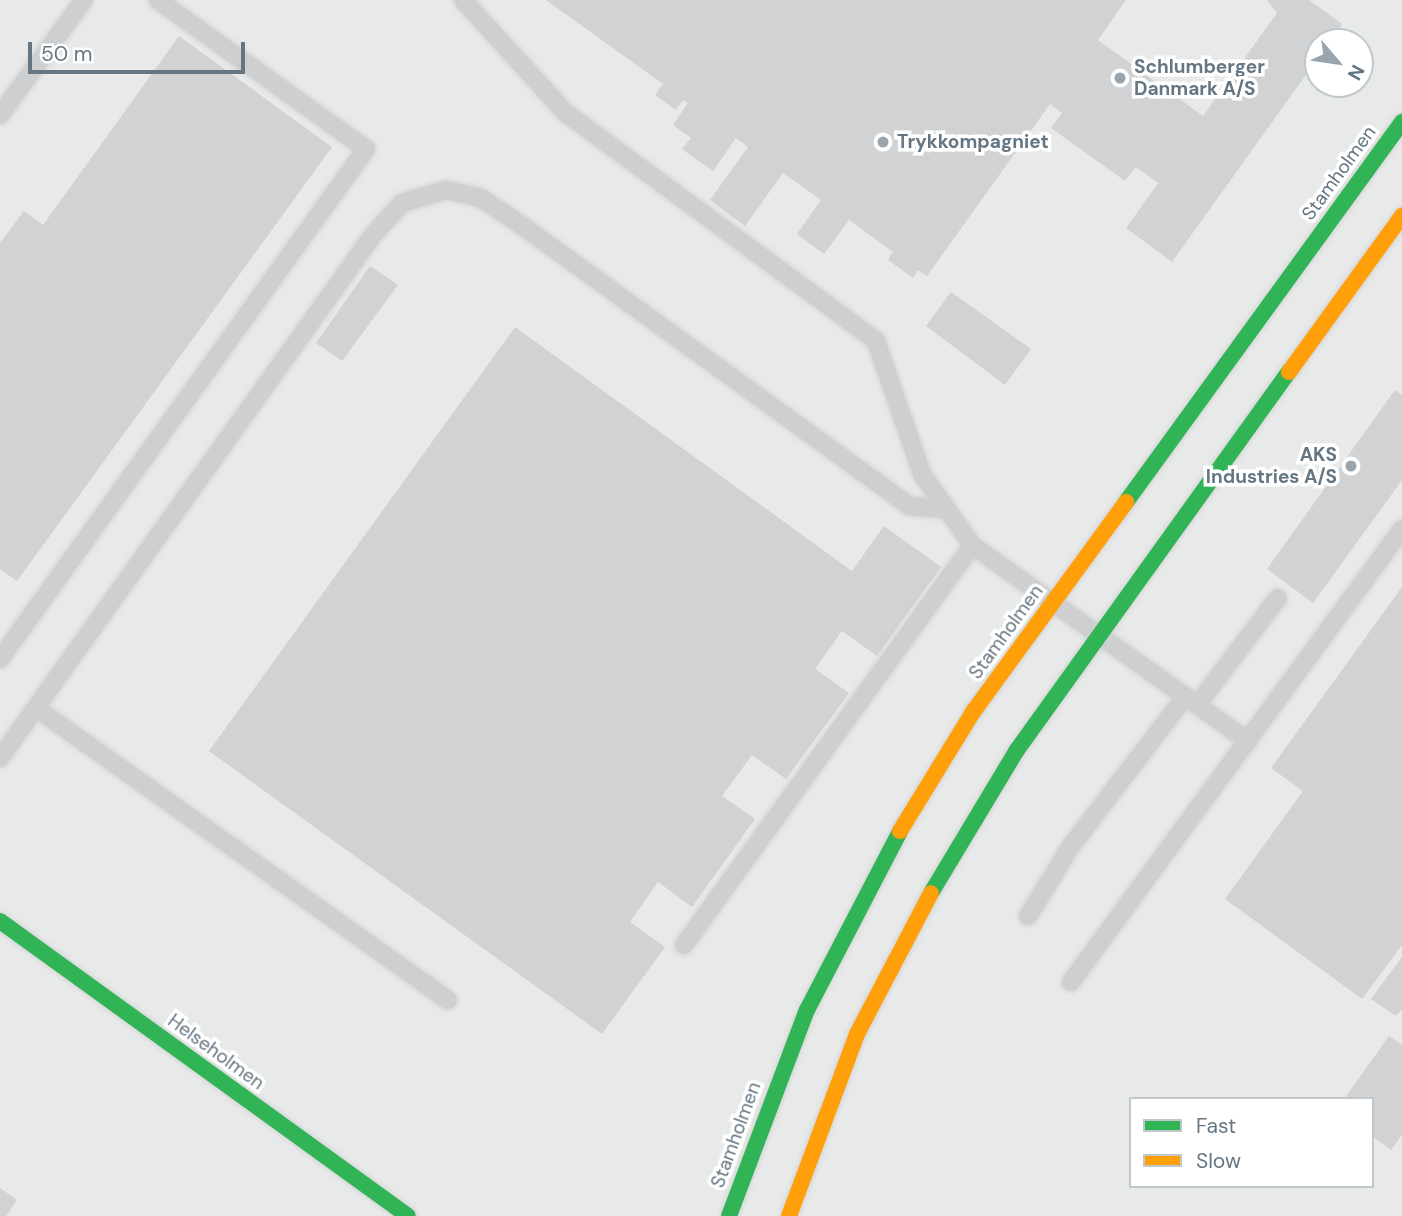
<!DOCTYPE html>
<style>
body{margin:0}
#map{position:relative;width:1402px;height:1216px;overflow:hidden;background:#f9f9f9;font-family:"DM Sans",sans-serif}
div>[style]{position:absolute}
.built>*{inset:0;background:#e8e9e9}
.building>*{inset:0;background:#d0d2d3}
.roads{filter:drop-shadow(0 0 2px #d5d6d7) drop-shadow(0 0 2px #d5d6d7)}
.lane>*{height:18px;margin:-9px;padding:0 9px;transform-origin:9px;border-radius:9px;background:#cecfd0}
.fast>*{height:16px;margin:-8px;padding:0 8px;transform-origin:8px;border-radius:8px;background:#30b455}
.slow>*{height:16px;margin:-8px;padding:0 8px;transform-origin:8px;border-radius:8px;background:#ff9f0a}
.dots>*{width:19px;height:19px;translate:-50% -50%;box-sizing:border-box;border:4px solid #fff;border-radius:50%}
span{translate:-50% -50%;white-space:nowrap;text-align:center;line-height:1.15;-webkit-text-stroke:7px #fff;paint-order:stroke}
.poi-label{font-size:19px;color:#657683;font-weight:700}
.left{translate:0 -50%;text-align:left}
.right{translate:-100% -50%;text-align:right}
.street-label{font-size:19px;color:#657683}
.legend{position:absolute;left:1129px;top:1097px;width:245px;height:91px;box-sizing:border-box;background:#fff;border:2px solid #c1c8cd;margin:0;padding:9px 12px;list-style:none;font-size:21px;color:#657683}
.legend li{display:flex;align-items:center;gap:14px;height:35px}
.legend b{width:35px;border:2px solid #c1c8cd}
.north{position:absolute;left:1304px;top:28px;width:70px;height:70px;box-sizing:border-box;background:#fff;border:2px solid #c1c8cd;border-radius:50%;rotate:119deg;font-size:19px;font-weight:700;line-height:28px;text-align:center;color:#657683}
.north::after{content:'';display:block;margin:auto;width:24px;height:32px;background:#99a4ac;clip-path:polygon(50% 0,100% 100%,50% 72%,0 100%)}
.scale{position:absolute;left:28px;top:42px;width:217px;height:32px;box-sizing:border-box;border:4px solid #657683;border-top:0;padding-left:9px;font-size:21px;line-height:24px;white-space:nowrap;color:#657683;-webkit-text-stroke:5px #fff;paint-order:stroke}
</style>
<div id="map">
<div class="built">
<i style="clip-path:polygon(evenodd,0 0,1402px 0,1402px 1216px,0 1216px,0 0,1318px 42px,1360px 42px,1360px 84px,1318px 84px,1318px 42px,0 0,1131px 1099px,1372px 1099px,1372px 1186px,1131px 1186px,1131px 1099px)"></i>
</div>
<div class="building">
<i style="clip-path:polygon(546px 0,1126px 0,1098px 40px,1203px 116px,1277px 13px,1267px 0,1309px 0,1342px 24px,1330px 42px,1318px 42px,1318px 58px,1172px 262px,1126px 228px,1158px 183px,1136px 167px,1125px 181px,1051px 128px,1062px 113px,1050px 104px,927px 276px,918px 270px,913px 278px,888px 260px,893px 252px,849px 220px,824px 254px,797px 234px,821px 200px,783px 173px,745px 226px,710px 200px,748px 147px,736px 138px,713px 171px,682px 149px,691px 138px,673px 125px,688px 103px,683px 100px,676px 110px,655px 95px,663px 84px)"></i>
<i style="clip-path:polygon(179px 36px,332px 147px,17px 581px,0 569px,0 243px,24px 211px,43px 225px)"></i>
<i style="clip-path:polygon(370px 266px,398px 285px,342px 361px,316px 343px)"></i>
<i style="clip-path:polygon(951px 292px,1031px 349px,1005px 385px,926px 326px)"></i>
<i style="clip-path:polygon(515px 327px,852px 571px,884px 526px,941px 567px,877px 656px,842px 631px,815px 669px,849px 693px,786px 779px,752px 755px,722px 796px,755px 819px,692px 907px,658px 882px,630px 922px,665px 947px,602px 1034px,209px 751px)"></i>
<i style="clip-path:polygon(1395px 390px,1402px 395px,1402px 480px,1313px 603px,1267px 569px)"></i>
<i style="clip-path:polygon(1402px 587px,1402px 945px,1362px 999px,1225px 899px,1303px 791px,1271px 768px)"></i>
<i style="clip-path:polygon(1402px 957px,1402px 1009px,1396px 1016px,1371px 999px)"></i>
<i style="clip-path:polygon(1389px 1036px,1402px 1045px,1402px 1135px,1391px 1150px,1372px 1136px,1372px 1099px,1344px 1099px)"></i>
<i style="clip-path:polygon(0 1188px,17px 1200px,6px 1216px,0 1216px)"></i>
</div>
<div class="roads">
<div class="lane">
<i style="left:463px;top:0;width:153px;rotate:47.7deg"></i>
<i style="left:566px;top:113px;width:385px;rotate:36.3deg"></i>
<i style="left:876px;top:341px;width:141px;rotate:70.9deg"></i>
<i style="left:922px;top:474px;width:87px;rotate:54.8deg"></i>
<i style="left:972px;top:545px;width:339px;rotate:35.4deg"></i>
<i style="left:0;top:115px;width:142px;rotate:-53.9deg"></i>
<i style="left:0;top:659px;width:628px;rotate:-54.33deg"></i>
<i style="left:366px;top:149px;width:256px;rotate:-144.4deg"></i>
<i style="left:1197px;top:705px;width:134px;rotate:-52.9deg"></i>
<i style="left:36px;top:708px;width:505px;rotate:35.33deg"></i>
<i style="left:0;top:758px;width:642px;rotate:-54.5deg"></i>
<i style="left:373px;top:235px;width:43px;rotate:-47.8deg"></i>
<i style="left:402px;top:203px;width:46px;rotate:-16.5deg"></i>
<i style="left:446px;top:190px;width:36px;rotate:13deg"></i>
<i style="left:481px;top:198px;width:52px;rotate:34deg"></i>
<i style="left:524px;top:227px;width:475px;rotate:35.9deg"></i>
<i style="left:909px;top:506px;width:32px;rotate:5deg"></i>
<i style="left:1028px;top:916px;width:82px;rotate:-58.4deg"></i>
<i style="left:1071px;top:846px;width:188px;rotate:-52.6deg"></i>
<i style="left:684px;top:945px;width:493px;rotate:-54.2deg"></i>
<i style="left:1071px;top:982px;width:561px;rotate:-53.84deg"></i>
</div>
<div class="fast">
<i style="left:1126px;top:502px;width:470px;rotate:-54deg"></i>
<i style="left:931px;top:893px;width:167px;rotate:-59deg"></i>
<i style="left:1017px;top:750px;width:466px;rotate:-54.3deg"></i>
<i style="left:0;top:921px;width:503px;rotate:35.87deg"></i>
<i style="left:729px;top:1216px;width:220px;rotate:-69.3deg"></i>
<i style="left:807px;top:1010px;width:202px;rotate:-62.5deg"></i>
</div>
<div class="slow">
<i style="left:1289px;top:372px;width:193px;rotate:-54.1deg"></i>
<i style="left:900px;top:831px;width:140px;rotate:-58.5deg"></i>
<i style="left:973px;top:712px;width:260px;rotate:-53.9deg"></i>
<i style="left:789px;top:1216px;width:194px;rotate:-69.5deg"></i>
<i style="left:857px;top:1034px;width:159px;rotate:-62.3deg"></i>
</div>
</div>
<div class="dots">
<i style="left:1120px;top:78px;background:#99a4ac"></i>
<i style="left:883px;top:142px;background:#99a4ac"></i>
<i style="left:1351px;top:466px;background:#99a4ac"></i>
</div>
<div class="poi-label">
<span class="left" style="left:1134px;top:78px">Schlumberger<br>Danmark A/S</span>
<span class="left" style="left:897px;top:142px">Trykkompagniet</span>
<span class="right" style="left:1337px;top:466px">AKS<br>Industries A/S</span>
</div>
<div class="street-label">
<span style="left:1339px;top:173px;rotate:-54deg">Stamholmen</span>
<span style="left:1006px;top:632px;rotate:-54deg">Stamholmen</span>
<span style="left:216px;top:1052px;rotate:36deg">Helseholmen</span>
<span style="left:736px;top:1135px;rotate:-70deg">Stamholmen</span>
</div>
<ul class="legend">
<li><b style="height:9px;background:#30b455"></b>Fast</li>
<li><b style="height:9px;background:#ff9f0a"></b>Slow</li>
</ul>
<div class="north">N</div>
<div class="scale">50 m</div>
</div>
